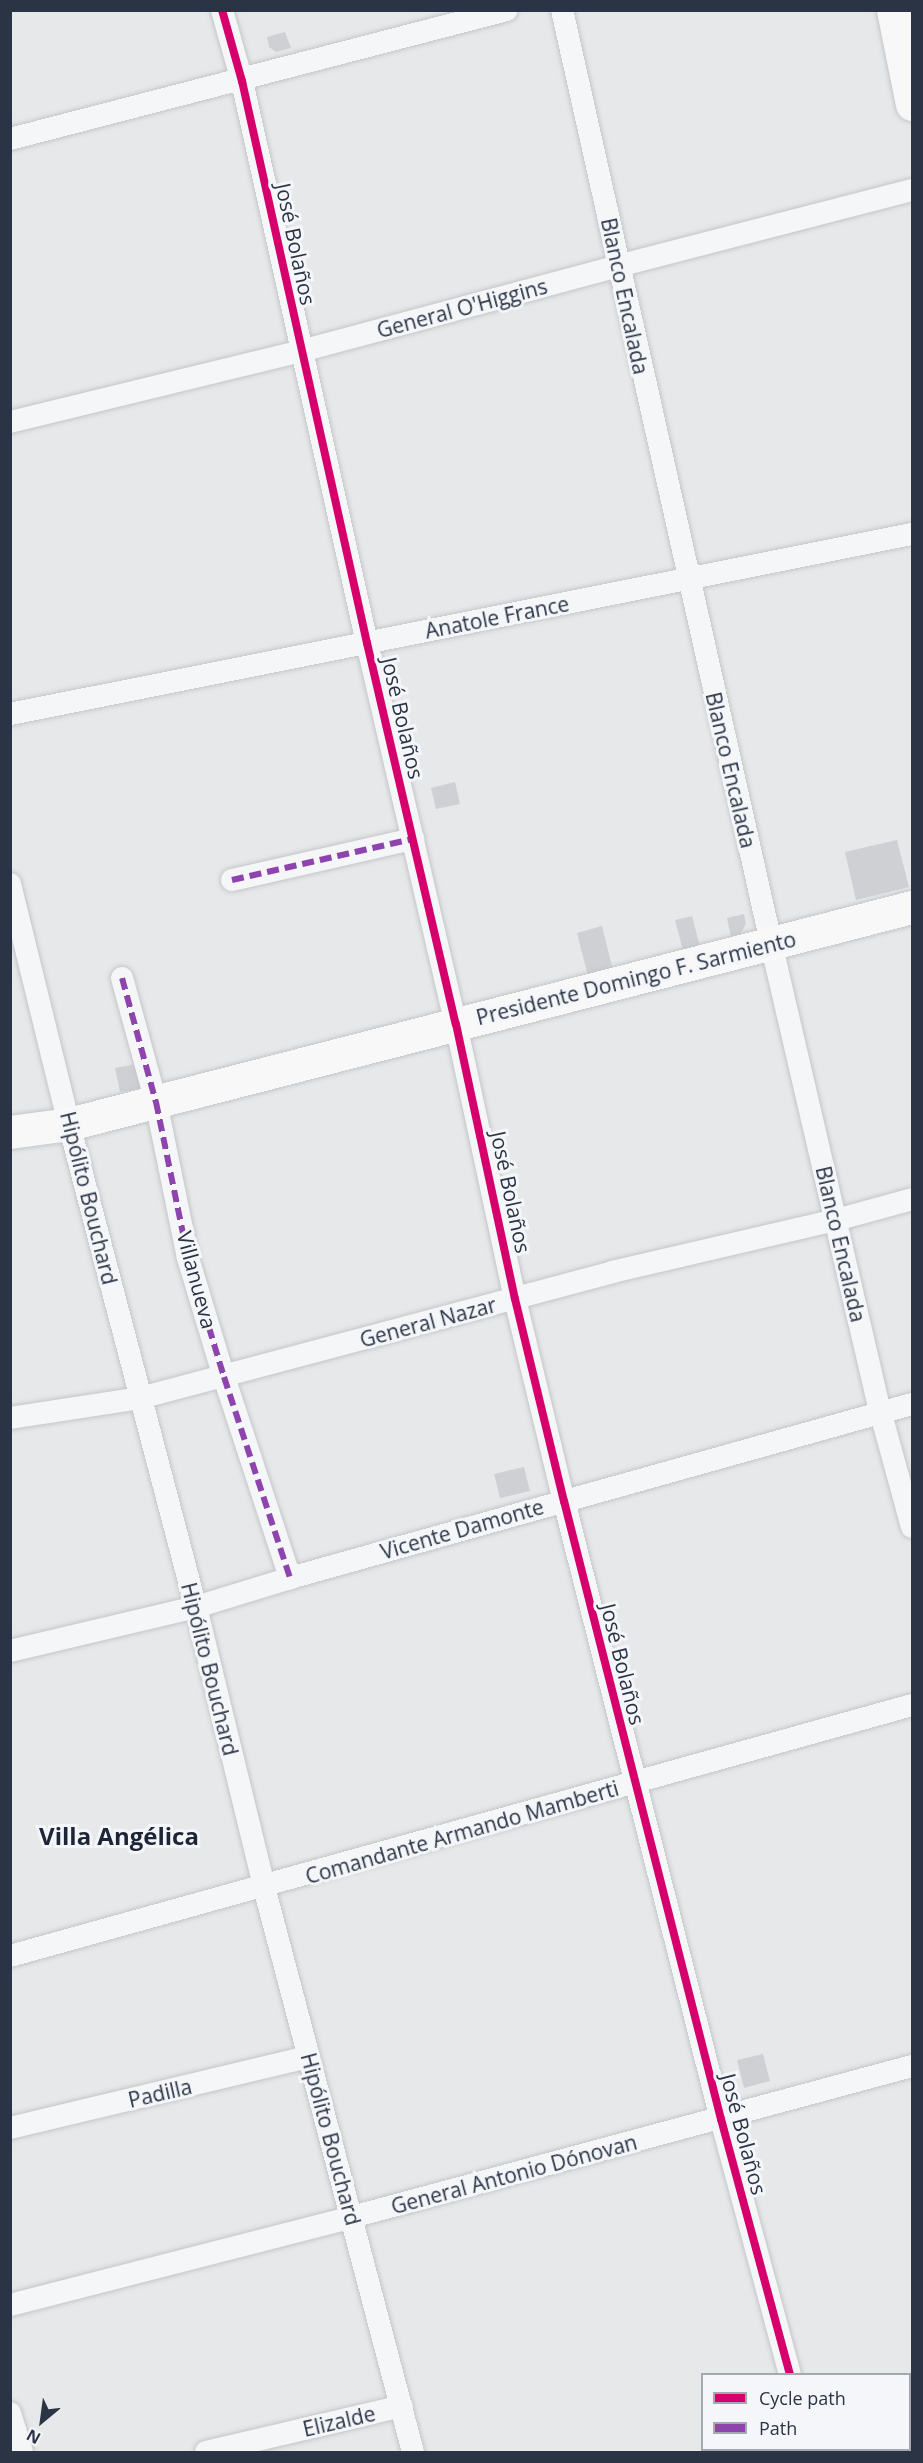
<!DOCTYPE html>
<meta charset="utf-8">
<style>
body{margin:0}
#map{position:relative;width:923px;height:2463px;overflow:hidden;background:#e6e8ea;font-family:"Open Sans",sans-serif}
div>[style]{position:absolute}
.building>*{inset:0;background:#ced0d3}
.roads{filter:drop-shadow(0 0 2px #c4c6c8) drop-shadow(0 0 2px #c4c6c8)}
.street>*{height:22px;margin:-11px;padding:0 11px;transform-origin:11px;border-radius:11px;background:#f5f6f7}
.secondary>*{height:33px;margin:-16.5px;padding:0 16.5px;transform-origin:16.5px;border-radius:16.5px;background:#f8f8f8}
.quiet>*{height:6px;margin-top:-3px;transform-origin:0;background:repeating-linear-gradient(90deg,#8e44ad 0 12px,transparent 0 18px)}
.cycleway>*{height:8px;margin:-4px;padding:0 4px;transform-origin:4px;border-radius:4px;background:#d6006c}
span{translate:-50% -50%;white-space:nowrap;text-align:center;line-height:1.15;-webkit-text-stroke:6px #f4f6f9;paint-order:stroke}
.street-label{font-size:21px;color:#2b3445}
.quarter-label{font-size:24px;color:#1d2536;font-weight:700}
.frame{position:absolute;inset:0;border:12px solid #2b3445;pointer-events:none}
.legend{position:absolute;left:701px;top:2373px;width:210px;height:78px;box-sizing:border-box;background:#f4f6f9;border:2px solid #a4a8b1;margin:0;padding:8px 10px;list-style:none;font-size:18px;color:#2b3445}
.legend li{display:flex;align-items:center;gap:12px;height:30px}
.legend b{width:30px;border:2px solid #a4a8b1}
.north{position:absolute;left:12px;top:2391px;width:60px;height:60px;-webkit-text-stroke:4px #f4f6f9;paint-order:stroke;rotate:209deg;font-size:16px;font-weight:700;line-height:24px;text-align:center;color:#2b3445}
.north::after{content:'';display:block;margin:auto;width:21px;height:27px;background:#2b3445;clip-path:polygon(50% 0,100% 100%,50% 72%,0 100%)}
</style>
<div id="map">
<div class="building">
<i style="clip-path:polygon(285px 32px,291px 48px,276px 52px,269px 47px,267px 37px)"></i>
<i style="clip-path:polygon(455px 782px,460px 804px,436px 809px,431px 788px)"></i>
<i style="clip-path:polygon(897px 840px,909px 887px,856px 900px,845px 852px)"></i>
<i style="clip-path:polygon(744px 914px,746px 923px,741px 934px,731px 937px,727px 918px)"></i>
<i style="clip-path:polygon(692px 916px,701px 950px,684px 954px,675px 920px)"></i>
<i style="clip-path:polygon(602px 926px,613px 970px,588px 976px,577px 933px)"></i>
<i style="clip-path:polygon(136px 1064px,141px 1088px,120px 1092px,115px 1068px)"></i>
<i style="clip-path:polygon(524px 1467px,530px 1491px,500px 1498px,494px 1474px)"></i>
<i style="clip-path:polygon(763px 2054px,770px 2081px,744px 2088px,737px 2060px)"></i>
</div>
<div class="roads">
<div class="street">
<i style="left:222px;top:10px;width:74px;rotate:74.3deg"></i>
<i style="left:242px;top:81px;width:576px;rotate:77.46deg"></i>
<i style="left:367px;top:643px;width:391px;rotate:76.9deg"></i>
<i style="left:456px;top:1024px;width:281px;rotate:77.9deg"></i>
<i style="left:515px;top:1299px;width:208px;rotate:76.4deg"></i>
<i style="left:564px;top:1501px;width:638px;rotate:75.75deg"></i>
<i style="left:721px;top:2119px;width:264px;rotate:74.9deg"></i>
<i style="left:562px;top:10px;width:956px;rotate:77.37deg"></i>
<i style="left:771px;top:943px;width:484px;rotate:76.9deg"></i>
<i style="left:881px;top:1414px;width:117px;rotate:74.7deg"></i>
<i style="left:10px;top:139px;width:513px;rotate:-14.55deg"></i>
<i style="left:10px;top:422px;width:300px;rotate:-13.7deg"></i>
<i style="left:301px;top:351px;width:328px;rotate:-15deg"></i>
<i style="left:618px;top:266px;width:304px;rotate:-14.5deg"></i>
<i style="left:10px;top:714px;width:920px;rotate:-11.29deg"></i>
<i style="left:232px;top:880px;width:186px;rotate:-12.8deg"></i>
<i style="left:10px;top:884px;width:247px;rotate:76.2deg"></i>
<i style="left:69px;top:1124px;width:499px;rotate:75.3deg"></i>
<i style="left:196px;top:1607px;width:288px;rotate:76.3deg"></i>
<i style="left:264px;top:1887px;width:584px;rotate:75.23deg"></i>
<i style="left:122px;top:978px;width:129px;rotate:74.7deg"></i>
<i style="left:156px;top:1102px;width:159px;rotate:78.4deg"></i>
<i style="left:188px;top:1258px;width:124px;rotate:73.2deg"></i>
<i style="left:224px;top:1377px;width:212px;rotate:71.8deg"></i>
<i style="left:10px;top:1418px;width:132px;rotate:-8.7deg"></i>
<i style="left:140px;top:1398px;width:489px;rotate:-14.9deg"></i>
<i style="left:612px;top:1272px;width:230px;rotate:-13.1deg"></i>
<i style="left:836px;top:1220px;width:79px;rotate:-15.4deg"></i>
<i style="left:10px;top:1651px;width:191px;rotate:-13.3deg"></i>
<i style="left:196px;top:1607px;width:98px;rotate:-17.1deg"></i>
<i style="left:290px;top:1578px;width:646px;rotate:-15.63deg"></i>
<i style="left:10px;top:1956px;width:936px;rotate:-15.55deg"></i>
<i style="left:10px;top:2128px;width:307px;rotate:-13.4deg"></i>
<i style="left:10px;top:2305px;width:353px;rotate:-14.4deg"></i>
<i style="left:352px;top:2217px;width:580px;rotate:-15.09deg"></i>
<i style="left:10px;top:2413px;width:41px;rotate:72.9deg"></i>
<i style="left:910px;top:2428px;width:2px"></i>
<i style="left:206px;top:2452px;width:201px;rotate:-13.2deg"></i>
<i style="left:824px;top:2452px;width:11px;rotate:-10deg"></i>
</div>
<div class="secondary">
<i style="left:893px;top:10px;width:96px;rotate:78.6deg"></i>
<i style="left:10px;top:1132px;width:60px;rotate:-7.7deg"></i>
<i style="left:69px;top:1124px;width:870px;rotate:-14.44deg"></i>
</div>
</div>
<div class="quiet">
<i style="left:232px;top:880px;width:186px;rotate:-12.8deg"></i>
<i style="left:122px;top:978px;width:129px;rotate:74.7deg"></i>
<i style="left:156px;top:1102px;width:159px;rotate:78.4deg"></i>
<i style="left:188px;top:1258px;width:124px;rotate:73.2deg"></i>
<i style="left:224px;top:1377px;width:212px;rotate:71.8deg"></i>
</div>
<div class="cycleway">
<i style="left:222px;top:10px;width:74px;rotate:74.3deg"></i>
<i style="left:242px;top:81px;width:576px;rotate:77.46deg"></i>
<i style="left:367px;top:643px;width:391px;rotate:76.9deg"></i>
<i style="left:456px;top:1024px;width:281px;rotate:77.9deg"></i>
<i style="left:515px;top:1299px;width:208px;rotate:76.4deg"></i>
<i style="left:564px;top:1501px;width:638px;rotate:75.75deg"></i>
<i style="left:721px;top:2119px;width:264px;rotate:74.9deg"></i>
</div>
<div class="street-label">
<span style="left:296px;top:244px;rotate:78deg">José Bolaños</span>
<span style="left:625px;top:296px;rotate:78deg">Blanco Encalada</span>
<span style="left:462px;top:308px;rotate:-15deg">General O'Higgins</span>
<span style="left:497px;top:617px;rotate:-11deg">Anatole France</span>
<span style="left:403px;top:718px;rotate:77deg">José Bolaños</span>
<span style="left:731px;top:770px;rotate:77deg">Blanco Encalada</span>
<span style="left:636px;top:978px;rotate:-14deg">Presidente Domingo F. Sarmiento</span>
<span style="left:511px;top:1192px;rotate:78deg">José Bolaños</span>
<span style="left:89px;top:1198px;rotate:76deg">Hipólito Bouchard</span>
<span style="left:841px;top:1244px;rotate:77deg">Blanco Encalada</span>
<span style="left:197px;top:1280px;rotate:75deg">Villanueva</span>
<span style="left:428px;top:1322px;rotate:-15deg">General Nazar</span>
<span style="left:462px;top:1529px;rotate:-16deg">Vicente Damonte</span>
<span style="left:623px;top:1664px;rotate:76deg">José Bolaños</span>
<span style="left:210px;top:1669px;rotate:76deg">Hipólito Bouchard</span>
<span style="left:462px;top:1832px;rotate:-16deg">Comandante Armando Mamberti</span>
<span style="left:160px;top:2093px;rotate:-13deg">Padilla</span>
<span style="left:744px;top:2134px;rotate:75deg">José Bolaños</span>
<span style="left:331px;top:2139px;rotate:75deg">Hipólito Bouchard</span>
<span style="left:514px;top:2174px;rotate:-15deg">General Antonio Dónovan</span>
<span style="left:339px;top:2421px;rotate:-13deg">Elizalde</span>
</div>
<div class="quarter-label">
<span style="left:119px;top:1836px">Villa Angélica</span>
</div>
<div class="frame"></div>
<ul class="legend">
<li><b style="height:8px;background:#d6006c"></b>Cycle path</li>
<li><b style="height:8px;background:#8e44ad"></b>Path</li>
</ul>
<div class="north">N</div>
</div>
